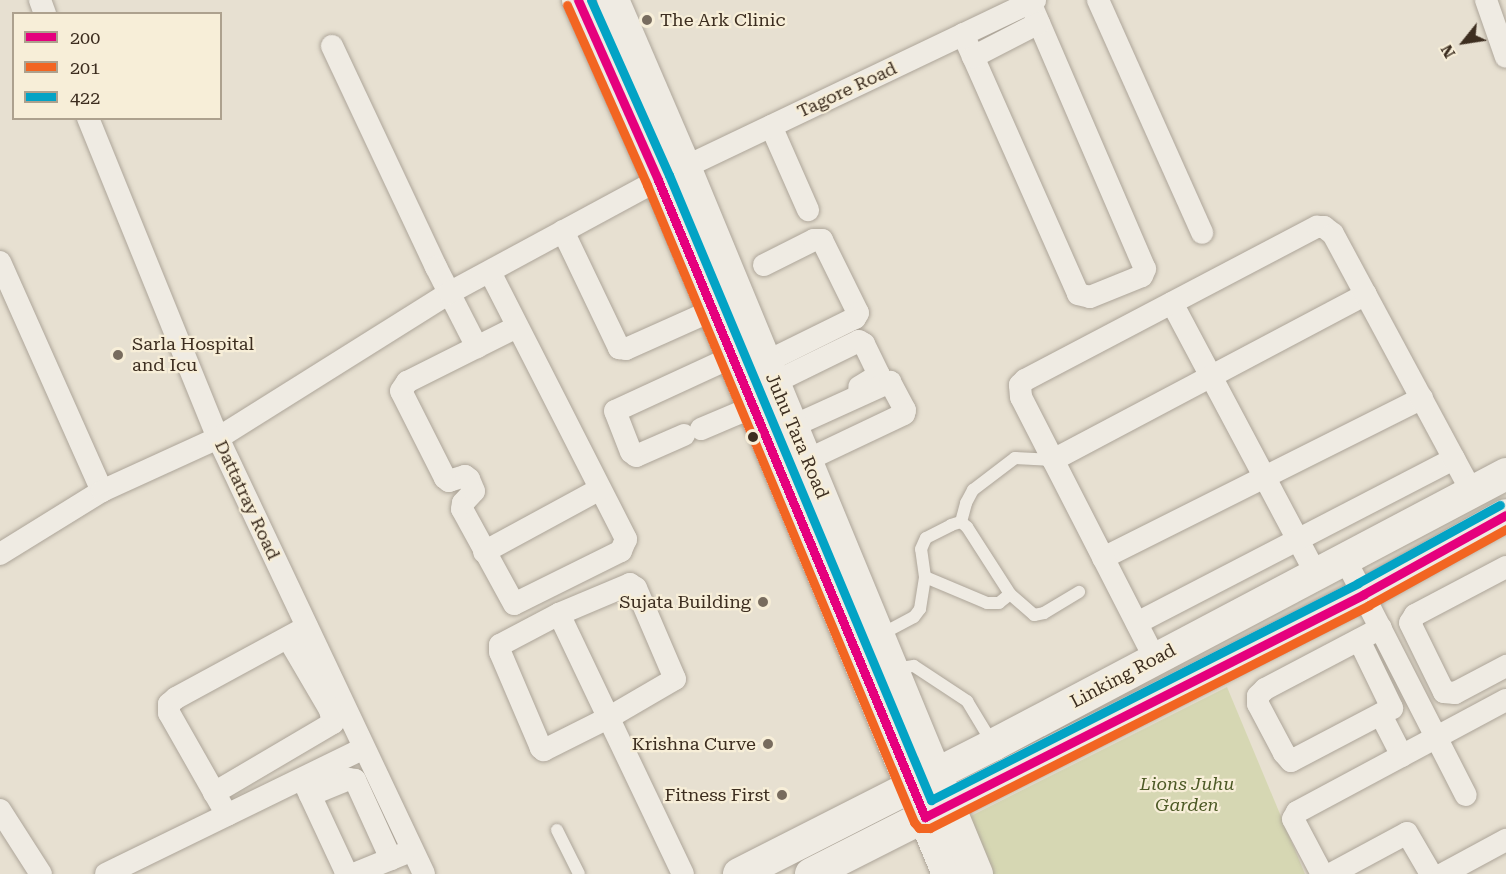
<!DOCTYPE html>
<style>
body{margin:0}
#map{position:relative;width:1506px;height:874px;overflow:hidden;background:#e7e0d1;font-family:"Roboto Serif",serif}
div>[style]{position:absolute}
.green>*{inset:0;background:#d6d7b3}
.roads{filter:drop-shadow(0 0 2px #ada599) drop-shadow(0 0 2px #ada599)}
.service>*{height:12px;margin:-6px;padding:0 6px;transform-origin:6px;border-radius:6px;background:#efebe3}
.minor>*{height:22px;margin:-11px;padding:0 11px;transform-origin:11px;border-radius:11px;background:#efebe3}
.secondary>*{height:32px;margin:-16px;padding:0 16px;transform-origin:16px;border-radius:16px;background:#efebe3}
.bus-1>*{height:9px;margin:-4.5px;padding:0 4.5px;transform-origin:4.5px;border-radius:4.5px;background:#e5007d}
.bus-2>*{height:9px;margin:-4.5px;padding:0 4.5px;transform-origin:4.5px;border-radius:4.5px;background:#f26522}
.bus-3>*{height:9px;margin:-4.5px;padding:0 4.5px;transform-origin:4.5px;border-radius:4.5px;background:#03a3c5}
.dots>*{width:16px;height:16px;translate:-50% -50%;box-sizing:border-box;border:3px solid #f7eed8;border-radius:50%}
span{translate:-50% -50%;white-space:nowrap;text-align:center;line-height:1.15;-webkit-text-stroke:4.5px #f7eed8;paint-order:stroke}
.poi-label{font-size:18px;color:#3d2e20}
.left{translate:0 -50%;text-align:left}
.right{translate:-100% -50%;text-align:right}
.street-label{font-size:18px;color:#3d2e20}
.park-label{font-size:18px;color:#4d5a26;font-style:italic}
.legend{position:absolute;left:12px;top:12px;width:210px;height:108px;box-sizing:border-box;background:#f7eed8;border:2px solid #ada18e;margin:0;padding:8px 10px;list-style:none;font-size:18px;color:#3d2e20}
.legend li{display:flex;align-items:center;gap:12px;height:30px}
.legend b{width:30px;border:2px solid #ada18e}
.north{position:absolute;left:1434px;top:12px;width:60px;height:60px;-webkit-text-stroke:4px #f7eed8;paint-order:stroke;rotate:240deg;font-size:16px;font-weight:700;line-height:24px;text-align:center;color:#3d2e20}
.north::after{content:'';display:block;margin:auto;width:21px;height:27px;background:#3d2e20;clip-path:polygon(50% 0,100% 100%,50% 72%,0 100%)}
</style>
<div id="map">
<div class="green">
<i style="clip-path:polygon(1227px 687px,1305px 874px,993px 874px,969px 817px)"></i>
</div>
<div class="roads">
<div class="service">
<i style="left:961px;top:522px;width:20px;rotate:-75deg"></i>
<i style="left:966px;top:503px;width:15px;rotate:-62deg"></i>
<i style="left:973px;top:490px;width:53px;rotate:-37.3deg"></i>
<i style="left:1015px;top:458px;width:38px;rotate:3deg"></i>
<i style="left:1010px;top:594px;width:32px;rotate:41deg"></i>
<i style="left:1034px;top:615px;width:10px;rotate:-11deg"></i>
<i style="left:1044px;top:613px;width:41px;rotate:-31deg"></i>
<i style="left:880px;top:635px;width:38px;rotate:-28deg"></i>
<i style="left:914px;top:617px;width:10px;rotate:-53deg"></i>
<i style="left:920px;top:609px;width:32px;rotate:-81deg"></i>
<i style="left:925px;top:577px;width:28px;rotate:-98deg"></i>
<i style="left:921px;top:549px;width:12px;rotate:-66deg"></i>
<i style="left:926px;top:538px;width:28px;rotate:-27deg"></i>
<i style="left:951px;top:525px;width:10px;rotate:-17deg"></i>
<i style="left:961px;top:522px;width:8px;rotate:40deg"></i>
<i style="left:967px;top:527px;width:80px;rotate:57.3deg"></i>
<i style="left:1010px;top:594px;width:14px;rotate:141deg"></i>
<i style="left:999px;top:603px;width:12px;rotate:180deg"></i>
<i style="left:987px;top:603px;width:67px;rotate:-157.2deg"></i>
<i style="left:894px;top:669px;width:20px;rotate:-9deg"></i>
<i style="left:914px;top:666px;width:64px;rotate:33.4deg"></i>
<i style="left:967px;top:701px;width:50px;rotate:58.8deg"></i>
<i style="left:557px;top:830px;width:49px;rotate:63.4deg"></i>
</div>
<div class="minor">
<i style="left:40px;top:0;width:15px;rotate:70deg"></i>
<i style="left:1098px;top:0;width:255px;rotate:65.9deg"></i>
<i style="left:1486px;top:0;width:60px;rotate:70.7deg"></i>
<i style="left:963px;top:34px;width:284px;rotate:66.1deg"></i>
<i style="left:1078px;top:294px;width:12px;rotate:14deg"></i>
<i style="left:1090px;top:297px;width:56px;rotate:-22deg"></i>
<i style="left:1142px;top:276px;width:8px;rotate:-67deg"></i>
<i style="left:1145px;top:269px;width:291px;rotate:-113.3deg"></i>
<i style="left:332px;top:46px;width:244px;rotate:64.8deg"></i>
<i style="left:436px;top:267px;width:90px;rotate:62.9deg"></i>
<i style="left:973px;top:57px;width:74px;rotate:-27.3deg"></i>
<i style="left:88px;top:118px;width:345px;rotate:67.9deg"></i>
<i style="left:218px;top:438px;width:482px;rotate:64.7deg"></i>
<i style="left:771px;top:126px;width:92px;rotate:66.2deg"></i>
<i style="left:563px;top:231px;width:130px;rotate:64.4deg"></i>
<i style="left:619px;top:348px;width:7px;rotate:8deg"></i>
<i style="left:626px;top:349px;width:95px;rotate:-24.1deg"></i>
<i style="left:0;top:262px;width:251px;rotate:66deg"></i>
<i style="left:764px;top:265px;width:56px;rotate:-26.6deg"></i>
<i style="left:814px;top:240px;width:8px"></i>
<i style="left:822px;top:240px;width:81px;rotate:63.7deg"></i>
<i style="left:858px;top:313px;width:6px;rotate:121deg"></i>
<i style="left:855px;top:318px;width:99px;rotate:153.7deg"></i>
<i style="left:490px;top:272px;width:300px;rotate:63deg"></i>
<i style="left:626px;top:539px;width:13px;rotate:113deg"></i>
<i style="left:621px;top:551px;width:119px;rotate:153.6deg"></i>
<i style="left:514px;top:604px;width:108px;rotate:-118.7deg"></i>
<i style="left:462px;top:509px;width:6px;rotate:-81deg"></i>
<i style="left:463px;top:503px;width:16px;rotate:-47deg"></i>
<i style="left:474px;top:491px;width:13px;rotate:-113deg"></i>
<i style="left:469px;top:479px;width:5px;rotate:-143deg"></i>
<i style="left:465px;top:476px;width:17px;rotate:163deg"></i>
<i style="left:449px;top:481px;width:5px;rotate:-143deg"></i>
<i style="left:445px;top:478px;width:97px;rotate:-116.8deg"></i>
<i style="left:401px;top:391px;width:11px;rotate:-56deg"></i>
<i style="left:407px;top:382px;width:123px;rotate:-26.6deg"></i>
<i style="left:1172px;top:303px;width:307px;rotate:62deg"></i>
<i style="left:775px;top:382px;width:93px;rotate:-26deg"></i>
<i style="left:859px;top:341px;width:6px;rotate:31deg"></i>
<i style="left:864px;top:344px;width:34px;rotate:64deg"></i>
<i style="left:879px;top:375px;width:23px;rotate:149deg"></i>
<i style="left:793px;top:426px;width:107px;rotate:-24.4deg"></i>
<i style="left:890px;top:382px;width:32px;rotate:62deg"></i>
<i style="left:905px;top:410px;width:4px;rotate:104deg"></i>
<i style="left:904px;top:414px;width:107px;rotate:154.6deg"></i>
<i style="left:701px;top:429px;width:56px;rotate:-22.9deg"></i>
<i style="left:684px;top:435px;width:52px;rotate:156.4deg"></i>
<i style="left:636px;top:456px;width:6px;rotate:-141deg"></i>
<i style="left:631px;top:452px;width:44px;rotate:-111.3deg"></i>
<i style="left:615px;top:411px;width:129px;rotate:-24.8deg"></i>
<i style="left:1053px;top:460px;width:354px;rotate:-27.9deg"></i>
<i style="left:484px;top:552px;width:132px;rotate:-28.5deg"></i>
<i style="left:0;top:554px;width:120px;rotate:-31.7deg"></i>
<i style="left:102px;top:491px;width:128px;rotate:-24.6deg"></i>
<i style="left:218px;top:438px;width:273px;rotate:-32.1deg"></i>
<i style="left:449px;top:293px;width:238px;rotate:-28.4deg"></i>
<i style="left:658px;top:180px;width:418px;rotate:-25.5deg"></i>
<i style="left:1103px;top:558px;width:357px;rotate:-26.6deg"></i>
<i style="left:1345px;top:559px;width:265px;rotate:62.9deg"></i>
<i style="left:1506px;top:567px;width:103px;rotate:152.2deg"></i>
<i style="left:1415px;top:615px;width:9px;rotate:122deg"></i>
<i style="left:1410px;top:623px;width:77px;rotate:63.8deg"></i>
<i style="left:1444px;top:692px;width:11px;rotate:5deg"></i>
<i style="left:1455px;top:693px;width:58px;rotate:-27.9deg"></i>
<i style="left:630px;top:584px;width:7px;rotate:34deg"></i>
<i style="left:636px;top:588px;width:99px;rotate:66.8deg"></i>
<i style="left:675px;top:679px;width:78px;rotate:149.8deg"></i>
<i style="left:608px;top:718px;width:72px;rotate:153.4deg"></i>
<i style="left:544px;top:750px;width:4px;rotate:-146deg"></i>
<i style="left:541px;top:748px;width:104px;rotate:-113.1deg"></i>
<i style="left:500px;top:652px;width:7px;rotate:-90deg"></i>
<i style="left:500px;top:645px;width:67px;rotate:-27.7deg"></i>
<i style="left:559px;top:614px;width:77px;rotate:-22.9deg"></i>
<i style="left:559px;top:614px;width:288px;rotate:64.5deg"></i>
<i style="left:1137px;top:623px;width:357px;rotate:-27.4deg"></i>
<i style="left:1359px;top:640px;width:76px;rotate:64.1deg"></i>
<i style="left:1392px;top:708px;width:114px;rotate:152.3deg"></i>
<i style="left:1291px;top:761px;width:11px;rotate:-131deg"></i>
<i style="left:1284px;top:753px;width:55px;rotate:-118deg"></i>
<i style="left:1258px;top:704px;width:8px;rotate:-90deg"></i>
<i style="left:1258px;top:696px;width:10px;rotate:-45deg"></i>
<i style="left:1265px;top:689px;width:131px;rotate:-27.7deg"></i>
<i style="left:1155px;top:659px;width:294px;rotate:-117.1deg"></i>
<i style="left:1021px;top:397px;width:12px;rotate:-95deg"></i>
<i style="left:1020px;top:385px;width:7px;rotate:-45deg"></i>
<i style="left:1025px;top:380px;width:330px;rotate:-27.7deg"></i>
<i style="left:1317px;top:227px;width:7px"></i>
<i style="left:1324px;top:227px;width:11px;rotate:38deg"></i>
<i style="left:1333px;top:234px;width:293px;rotate:61.7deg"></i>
<i style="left:1381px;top:715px;width:46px;rotate:62.9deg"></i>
<i style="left:304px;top:782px;width:97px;rotate:65deg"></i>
<i style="left:345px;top:870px;width:6px;rotate:39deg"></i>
<i style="left:214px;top:793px;width:138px;rotate:-30.5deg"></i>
<i style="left:333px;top:723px;width:13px;rotate:-103deg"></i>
<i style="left:330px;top:710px;width:83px;rotate:-120.3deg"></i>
<i style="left:310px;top:795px;width:42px;rotate:-22.3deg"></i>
<i style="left:349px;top:779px;width:6px;rotate:9deg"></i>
<i style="left:355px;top:780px;width:87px;rotate:65.5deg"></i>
<i style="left:0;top:810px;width:76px;rotate:57.4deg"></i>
<i style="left:227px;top:815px;width:117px;rotate:-119.6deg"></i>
<i style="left:169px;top:713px;width:9px;rotate:-90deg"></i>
<i style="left:169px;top:704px;width:9px;rotate:-41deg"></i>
<i style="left:176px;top:698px;width:149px;rotate:-28.5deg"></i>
<i style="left:106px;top:874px;width:287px;rotate:-26deg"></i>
<i style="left:354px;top:874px;width:53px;rotate:-22.2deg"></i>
<i style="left:1322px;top:874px;width:62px;rotate:-117.8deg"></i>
<i style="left:1293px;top:819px;width:8px;rotate:-60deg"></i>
<i style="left:1297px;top:812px;width:237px;rotate:-28.2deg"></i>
<i style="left:1331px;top:874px;width:86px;rotate:-28.3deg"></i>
<i style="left:1407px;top:833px;width:48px;rotate:59.7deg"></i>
<i style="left:1443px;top:874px;width:72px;rotate:-28.4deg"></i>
</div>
<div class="secondary">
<i style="left:578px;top:0;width:197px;rotate:66deg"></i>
<i style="left:658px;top:180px;width:752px;rotate:67.32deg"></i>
<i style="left:613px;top:0;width:182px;rotate:66.7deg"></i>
<i style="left:685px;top:167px;width:765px;rotate:67.56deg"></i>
<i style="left:739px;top:874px;width:285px;rotate:-26.9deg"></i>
<i style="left:993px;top:745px;width:580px;rotate:-27.85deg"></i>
<i style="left:811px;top:874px;width:620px;rotate:-26.85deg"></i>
<i style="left:1364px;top:594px;width:162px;rotate:-29.1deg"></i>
</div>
</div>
<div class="bus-1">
<i style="left:578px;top:0;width:197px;rotate:66deg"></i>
<i style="left:658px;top:180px;width:691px;rotate:67.26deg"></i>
<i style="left:925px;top:817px;width:492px;rotate:-26.9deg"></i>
<i style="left:1364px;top:594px;width:162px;rotate:-29.1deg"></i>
</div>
<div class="bus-2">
<i style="left:567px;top:5px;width:197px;rotate:66deg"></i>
<i style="left:647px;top:185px;width:691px;rotate:67.26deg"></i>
<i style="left:914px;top:822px;width:8px;rotate:50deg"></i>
<i style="left:919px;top:828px;width:11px"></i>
<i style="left:930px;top:828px;width:492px;rotate:-26.9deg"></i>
<i style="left:1369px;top:605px;width:157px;rotate:-29deg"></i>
</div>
<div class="bus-3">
<i style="left:591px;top:0;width:192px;rotate:66deg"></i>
<i style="left:669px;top:175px;width:678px;rotate:67.26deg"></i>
<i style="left:931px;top:800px;width:479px;rotate:-26.9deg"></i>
<i style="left:1358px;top:583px;width:162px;rotate:-28.8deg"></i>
</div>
<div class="dots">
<i style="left:647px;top:20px;background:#786c5e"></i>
<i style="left:118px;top:355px;background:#786c5e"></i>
<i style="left:753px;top:437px;background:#3d2e20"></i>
<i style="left:763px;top:602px;background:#786c5e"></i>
<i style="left:768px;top:744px;background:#786c5e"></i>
<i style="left:782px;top:795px;background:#786c5e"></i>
</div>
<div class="poi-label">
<span class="left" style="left:660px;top:20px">The Ark Clinic</span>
<span class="left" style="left:132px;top:355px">Sarla Hospital<br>and Icu</span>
<span class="right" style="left:751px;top:602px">Sujata Building</span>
<span class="right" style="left:756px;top:744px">Krishna Curve</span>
<span class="right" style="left:770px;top:795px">Fitness First</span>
</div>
<div class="street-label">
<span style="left:847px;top:90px;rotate:-25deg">Tagore Road</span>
<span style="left:797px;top:436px;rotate:67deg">Juhu Tara Road</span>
<span style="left:247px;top:500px;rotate:65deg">Dattatray Road</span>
<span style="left:1123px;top:676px;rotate:-28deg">Linking Road</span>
</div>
<div class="park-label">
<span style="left:1187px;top:795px">Lions Juhu<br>Garden</span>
</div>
<ul class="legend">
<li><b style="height:8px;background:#e5007d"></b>200</li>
<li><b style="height:8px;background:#f26522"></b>201</li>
<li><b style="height:8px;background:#03a3c5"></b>422</li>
</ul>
<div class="north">N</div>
</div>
